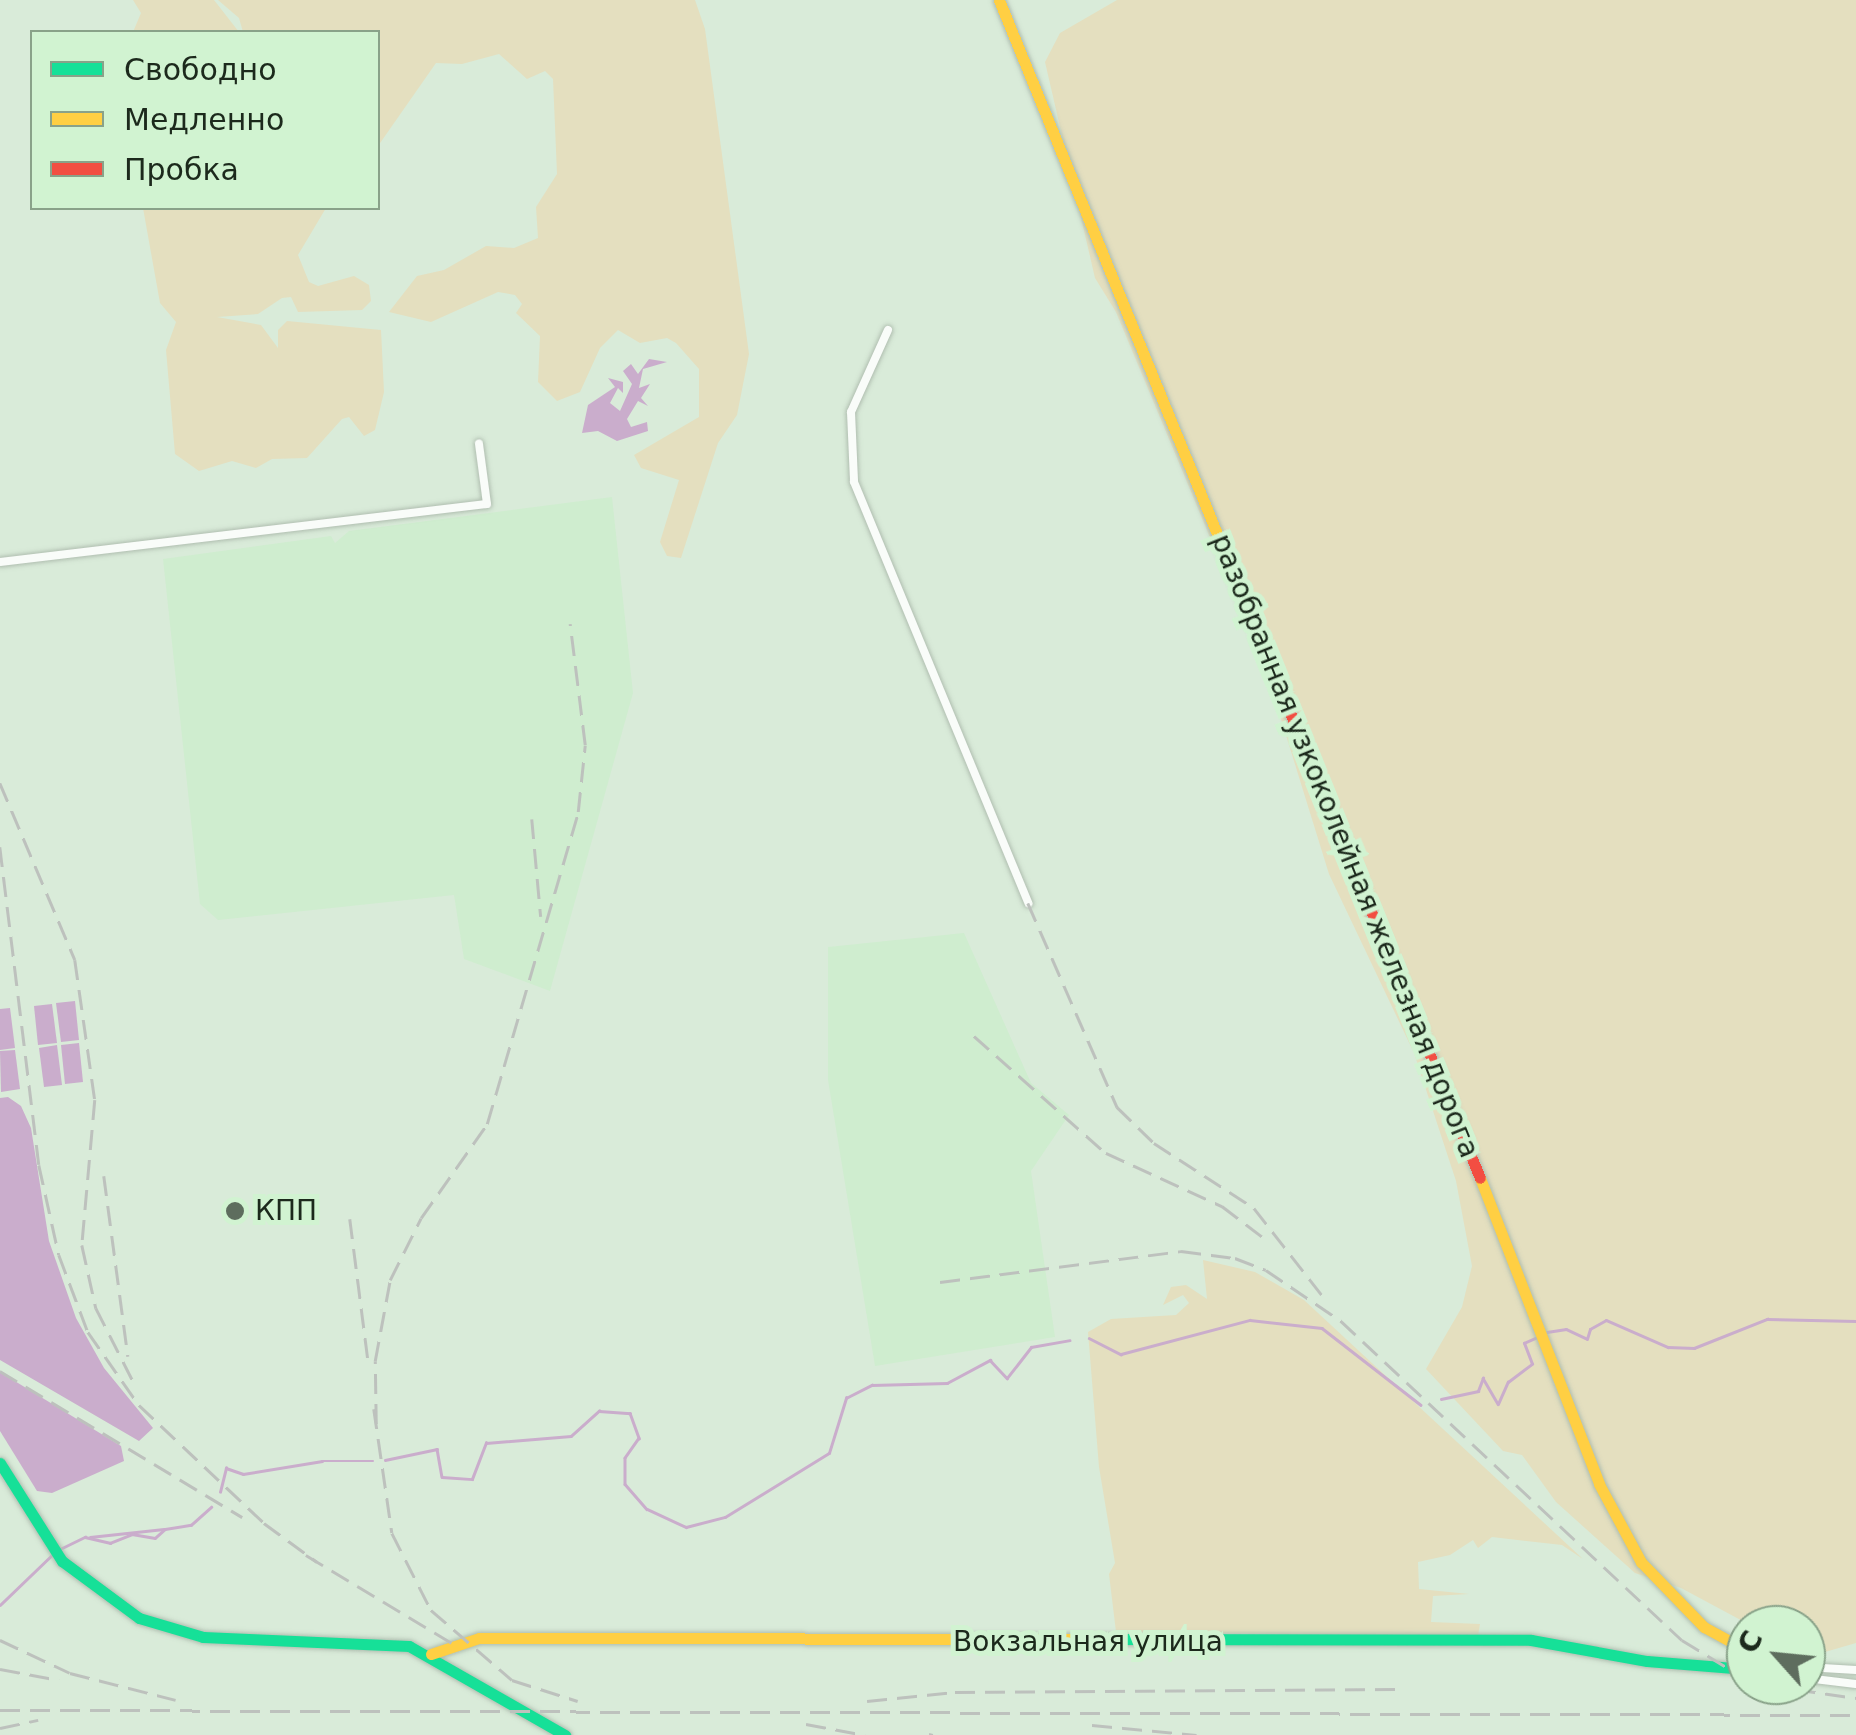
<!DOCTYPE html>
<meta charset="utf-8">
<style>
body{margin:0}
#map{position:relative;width:1856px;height:1735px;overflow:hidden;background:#d9ebd9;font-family:"DejaVu Sans",sans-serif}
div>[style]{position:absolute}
.built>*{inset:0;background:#cfedcf}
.green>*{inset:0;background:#e4dfbf}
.water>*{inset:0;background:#caadcc}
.stream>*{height:2.5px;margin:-1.25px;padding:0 1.25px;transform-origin:1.25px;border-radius:1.25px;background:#caadcc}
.roads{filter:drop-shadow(0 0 2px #b0beb0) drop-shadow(0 0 2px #b0beb0)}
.street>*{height:8px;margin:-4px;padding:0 4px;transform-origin:4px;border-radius:4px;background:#f9fcf9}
.fast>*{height:11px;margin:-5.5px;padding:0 5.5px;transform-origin:5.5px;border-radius:5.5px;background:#16e098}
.slow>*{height:11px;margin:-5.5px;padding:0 5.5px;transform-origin:5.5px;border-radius:5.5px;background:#ffcf43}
.jam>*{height:11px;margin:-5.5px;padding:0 5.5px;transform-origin:5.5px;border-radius:5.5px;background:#f24e42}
.rail>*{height:2.5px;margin-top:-1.25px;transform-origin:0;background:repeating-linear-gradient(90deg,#bdc1bd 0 20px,transparent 0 30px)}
.dots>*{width:28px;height:28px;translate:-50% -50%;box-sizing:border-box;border:5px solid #d1f3d1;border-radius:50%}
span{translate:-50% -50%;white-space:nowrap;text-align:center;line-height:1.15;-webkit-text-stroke:10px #d1f3d1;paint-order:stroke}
.street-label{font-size:28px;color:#1c291c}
.poi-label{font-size:28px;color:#1c291c}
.left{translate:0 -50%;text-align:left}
.legend{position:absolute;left:30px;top:30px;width:350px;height:180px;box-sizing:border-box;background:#d1f3d1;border:2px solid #89a289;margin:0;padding:12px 18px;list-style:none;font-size:30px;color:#1c291c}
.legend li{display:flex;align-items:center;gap:20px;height:50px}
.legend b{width:50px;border:2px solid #89a289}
.north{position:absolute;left:1726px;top:1605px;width:100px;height:100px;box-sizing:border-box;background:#d1f3d1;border:2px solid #89a289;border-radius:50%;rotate:297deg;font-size:28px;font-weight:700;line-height:40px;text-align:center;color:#1c291c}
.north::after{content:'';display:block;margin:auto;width:35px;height:45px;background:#5e6d5e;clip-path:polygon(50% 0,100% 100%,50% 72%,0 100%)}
</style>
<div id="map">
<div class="built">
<i style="clip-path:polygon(612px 497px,633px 693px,550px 991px,464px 959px,454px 895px,218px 920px,200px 904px,163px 559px,331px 536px,335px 543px,349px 531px)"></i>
<i style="clip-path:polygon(964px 933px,1031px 1083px,1069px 1115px,1031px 1171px,1055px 1337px,875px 1366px,828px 1080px,828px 947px)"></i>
</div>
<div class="green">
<i style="clip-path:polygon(133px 0,214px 0,239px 32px,133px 32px,141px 13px)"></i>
<i style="clip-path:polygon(218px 0,695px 0,705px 29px,749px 354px,737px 415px,718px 443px,681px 558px,667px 556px,660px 542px,679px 480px,641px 468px,634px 455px,699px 417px,699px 369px,676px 343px,667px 338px,640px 343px,618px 330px,600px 348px,580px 392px,557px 401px,538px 382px,540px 336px,516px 313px,522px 304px,515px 295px,498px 292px,431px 322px,389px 312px,417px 276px,444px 270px,486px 246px,514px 248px,538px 238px,536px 207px,557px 174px,553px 79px,545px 71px,527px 79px,499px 54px,462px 64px,436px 63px,378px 146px,378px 32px,243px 32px,239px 18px)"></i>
<i style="clip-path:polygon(1117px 0,1856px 0,1856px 1643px,1825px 1652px,1806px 1645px,1806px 1625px,1750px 1625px,1681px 1588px,1635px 1573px,1556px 1502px,1522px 1455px,1503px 1451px,1426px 1369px,1462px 1307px,1472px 1266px,1456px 1181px,1414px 1053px,1329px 874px,1276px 703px,1207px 530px,1116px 312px,1095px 278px,1045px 62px,1060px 33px)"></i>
<i style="clip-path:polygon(143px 208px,326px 208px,298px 255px,309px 282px,318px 286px,354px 276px,369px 285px,371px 301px,362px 310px,298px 312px,291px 297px,282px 298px,258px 314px,217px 317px,261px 325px,278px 348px,278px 330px,287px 321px,381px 330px,384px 392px,375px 430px,364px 436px,349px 417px,342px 419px,307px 458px,272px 459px,256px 468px,232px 461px,199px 471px,175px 454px,166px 350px,176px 322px,160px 303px)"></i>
<i style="clip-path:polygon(1203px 1260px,1255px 1272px,1304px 1300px,1583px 1559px,1562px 1545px,1492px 1537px,1478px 1548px,1473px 1540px,1450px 1555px,1418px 1562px,1419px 1589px,1469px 1594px,1433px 1596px,1431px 1622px,1480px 1624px,1478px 1636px,1116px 1632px,1109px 1574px,1115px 1563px,1099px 1467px,1088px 1332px,1111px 1319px,1176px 1315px,1189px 1303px,1183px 1295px,1163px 1305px,1171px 1287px,1186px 1285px,1207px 1299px)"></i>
</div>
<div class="water">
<i style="clip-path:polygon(649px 359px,667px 362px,643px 369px,639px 388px,650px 384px,641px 398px,648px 406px,638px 401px,627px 419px,631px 427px,647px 422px,648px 431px,617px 441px,598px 431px,582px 433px,588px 405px,615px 387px,608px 378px,623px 382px,623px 393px,618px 388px,610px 403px,620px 411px,632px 384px,623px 371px,631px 364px,638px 374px)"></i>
<i style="clip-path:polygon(75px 1001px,79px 1040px,61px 1042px,56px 1003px)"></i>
<i style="clip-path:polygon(52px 1004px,57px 1043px,38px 1045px,34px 1006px)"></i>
<i style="clip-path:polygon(10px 1008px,15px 1048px,0 1050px,0 1009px)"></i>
<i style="clip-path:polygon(79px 1043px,83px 1082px,65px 1084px,61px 1045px)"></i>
<i style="clip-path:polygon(57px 1045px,62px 1085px,44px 1087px,39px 1048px)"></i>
<i style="clip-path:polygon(15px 1050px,20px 1089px,1px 1092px,0 1051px)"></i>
<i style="clip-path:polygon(8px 1097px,21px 1106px,31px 1128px,49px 1241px,76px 1318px,104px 1368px,153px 1428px,139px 1441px,0 1360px,0 1098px)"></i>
<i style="clip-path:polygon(0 1372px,121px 1446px,124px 1461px,52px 1493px,37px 1491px,0 1431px)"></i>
</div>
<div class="stream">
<i style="left:1547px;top:1332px;width:19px;rotate:-9deg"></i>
<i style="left:1566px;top:1329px;width:23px;rotate:25deg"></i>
<i style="left:1587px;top:1339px;width:10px;rotate:-73deg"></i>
<i style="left:1590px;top:1329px;width:18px;rotate:-29deg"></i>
<i style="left:1606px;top:1320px;width:68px;rotate:23.5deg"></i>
<i style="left:1668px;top:1347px;width:26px;rotate:2deg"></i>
<i style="left:1694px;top:1348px;width:79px;rotate:-21.7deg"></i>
<i style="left:1767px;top:1319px;width:89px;rotate:1.3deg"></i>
<i style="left:1089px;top:1338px;width:36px;rotate:27deg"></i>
<i style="left:1121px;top:1354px;width:133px;rotate:-14.8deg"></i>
<i style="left:1250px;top:1320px;width:72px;rotate:6.3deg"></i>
<i style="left:1322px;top:1328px;width:125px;rotate:37.9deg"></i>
<i style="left:1441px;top:1399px;width:38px;rotate:-12deg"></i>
<i style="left:1478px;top:1391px;width:14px;rotate:-69deg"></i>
<i style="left:1483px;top:1378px;width:30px;rotate:60deg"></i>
<i style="left:1498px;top:1404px;width:24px;rotate:-66deg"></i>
<i style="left:1508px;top:1382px;width:30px;rotate:-37deg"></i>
<i style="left:1532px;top:1364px;width:22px;rotate:-111deg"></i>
<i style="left:1524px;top:1343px;width:17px;rotate:-24deg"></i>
<i style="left:385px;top:1460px;width:53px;rotate:-11.9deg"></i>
<i style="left:437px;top:1449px;width:28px;rotate:80deg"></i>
<i style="left:442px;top:1477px;width:30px;rotate:4deg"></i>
<i style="left:472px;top:1479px;width:39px;rotate:-69deg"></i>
<i style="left:486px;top:1443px;width:85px;rotate:-4.7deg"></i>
<i style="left:571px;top:1436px;width:38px;rotate:-42deg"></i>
<i style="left:599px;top:1411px;width:31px;rotate:4deg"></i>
<i style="left:630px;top:1413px;width:27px;rotate:70deg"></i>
<i style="left:639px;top:1438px;width:24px;rotate:125deg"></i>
<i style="left:625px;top:1458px;width:26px;rotate:90deg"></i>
<i style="left:625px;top:1484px;width:33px;rotate:49deg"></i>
<i style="left:647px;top:1509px;width:43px;rotate:24.8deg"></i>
<i style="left:686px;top:1527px;width:40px;rotate:-14.4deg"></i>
<i style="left:725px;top:1517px;width:122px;rotate:-31.6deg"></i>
<i style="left:829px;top:1453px;width:58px;rotate:-72.8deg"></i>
<i style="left:846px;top:1398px;width:29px;rotate:-27deg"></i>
<i style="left:872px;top:1385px;width:75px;rotate:-1.5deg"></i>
<i style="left:947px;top:1383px;width:49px;rotate:-28.1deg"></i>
<i style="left:990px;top:1360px;width:25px;rotate:47deg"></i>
<i style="left:1007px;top:1378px;width:39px;rotate:-52deg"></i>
<i style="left:1031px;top:1347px;width:39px;rotate:-10deg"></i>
<i style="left:220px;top:1492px;width:25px;rotate:-76deg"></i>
<i style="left:226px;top:1468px;width:18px;rotate:19deg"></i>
<i style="left:243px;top:1474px;width:80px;rotate:-9.3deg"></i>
<i style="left:322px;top:1461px;width:51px"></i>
<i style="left:90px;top:1537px;width:74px;rotate:-6.2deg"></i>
<i style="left:60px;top:1549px;width:28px;rotate:-26deg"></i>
<i style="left:85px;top:1537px;width:26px;rotate:13deg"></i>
<i style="left:110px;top:1543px;width:24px;rotate:-22deg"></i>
<i style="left:132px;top:1534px;width:23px;rotate:10deg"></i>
<i style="left:155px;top:1538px;width:13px;rotate:-42deg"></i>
<i style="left:165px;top:1529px;width:26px;rotate:-9deg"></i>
<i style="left:191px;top:1525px;width:27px;rotate:-42deg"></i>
<i style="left:0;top:1605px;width:74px;rotate:-43.9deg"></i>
</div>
<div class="roads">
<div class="street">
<i style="left:888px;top:330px;width:90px;rotate:114.3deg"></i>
<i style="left:851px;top:412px;width:70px;rotate:87.5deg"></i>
<i style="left:854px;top:482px;width:456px;rotate:67.5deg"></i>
<i style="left:0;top:562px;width:490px;rotate:-6.8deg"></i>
<i style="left:487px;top:504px;width:61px;rotate:-97.6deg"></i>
<i style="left:1806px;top:1667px;width:50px;rotate:3.4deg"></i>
<i style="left:1806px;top:1678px;width:50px;rotate:6.8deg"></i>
</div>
<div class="fast">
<i style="left:0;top:1463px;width:116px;rotate:57.7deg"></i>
<i style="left:62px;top:1561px;width:96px;rotate:36.5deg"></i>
<i style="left:139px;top:1618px;width:67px;rotate:16.5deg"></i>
<i style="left:203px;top:1637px;width:206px;rotate:2.5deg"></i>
<i style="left:409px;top:1646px;width:180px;rotate:29.7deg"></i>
<i style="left:1094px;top:1639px;width:437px;rotate:0.1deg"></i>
<i style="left:1531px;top:1640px;width:118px;rotate:10.3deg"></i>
<i style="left:1647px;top:1661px;width:99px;rotate:4.6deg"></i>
</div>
<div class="slow">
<i style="left:999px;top:0;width:767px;rotate:67.78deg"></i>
<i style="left:1480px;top:1178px;width:328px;rotate:68.7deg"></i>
<i style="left:1599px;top:1484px;width:89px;rotate:61.7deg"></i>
<i style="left:1641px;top:1562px;width:91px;rotate:45.9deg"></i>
<i style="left:1704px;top:1627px;width:48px;rotate:28.7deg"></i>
<i style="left:431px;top:1654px;width:51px;rotate:-18.4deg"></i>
<i style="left:479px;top:1638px;width:615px;rotate:0.09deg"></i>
</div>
<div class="jam">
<i style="left:1289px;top:710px;width:505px;rotate:67.8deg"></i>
</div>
</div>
<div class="rail">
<i style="left:0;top:783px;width:192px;rotate:67deg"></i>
<i style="left:75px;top:960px;width:141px;rotate:81.9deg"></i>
<i style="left:95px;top:1100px;width:146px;rotate:95.1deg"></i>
<i style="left:82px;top:1245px;width:65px;rotate:77.5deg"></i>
<i style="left:96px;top:1308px;width:82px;rotate:63.1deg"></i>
<i style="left:532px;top:819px;width:98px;rotate:84.8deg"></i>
<i style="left:0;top:847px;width:320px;rotate:83deg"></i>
<i style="left:39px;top:1165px;width:92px;rotate:77.5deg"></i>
<i style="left:59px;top:1255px;width:82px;rotate:69.4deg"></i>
<i style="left:88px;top:1332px;width:89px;rotate:55.1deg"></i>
<i style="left:139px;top:1405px;width:172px;rotate:43.3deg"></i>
<i style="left:264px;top:1523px;width:66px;rotate:36.3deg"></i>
<i style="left:1028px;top:903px;width:223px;rotate:66.4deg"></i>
<i style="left:1117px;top:1107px;width:52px;rotate:44.2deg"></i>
<i style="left:1154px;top:1143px;width:119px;rotate:33deg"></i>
<i style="left:1254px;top:1208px;width:110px;rotate:52deg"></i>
<i style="left:974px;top:1036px;width:176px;rotate:41.6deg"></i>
<i style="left:1106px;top:1153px;width:128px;rotate:24.6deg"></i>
<i style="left:1222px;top:1206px;width:58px;rotate:37.3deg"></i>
<i style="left:104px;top:1176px;width:182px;rotate:82.4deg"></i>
<i style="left:350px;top:1219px;width:141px;rotate:82.7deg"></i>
<i style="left:940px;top:1282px;width:243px;rotate:-7.3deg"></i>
<i style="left:1181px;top:1251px;width:54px;rotate:7.4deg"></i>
<i style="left:1235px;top:1258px;width:33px;rotate:21deg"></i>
<i style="left:1266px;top:1270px;width:91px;rotate:34.2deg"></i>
<i style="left:1341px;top:1321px;width:467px;rotate:43.1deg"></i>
<i style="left:1682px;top:1640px;width:75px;rotate:31.4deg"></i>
<i style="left:0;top:1371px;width:283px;rotate:31.1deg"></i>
<i style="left:374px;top:1409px;width:125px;rotate:81.7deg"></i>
<i style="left:392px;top:1533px;width:86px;rotate:63.1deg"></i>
<i style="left:431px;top:1610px;width:107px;rotate:40.8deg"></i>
<i style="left:512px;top:1680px;width:69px;rotate:17.7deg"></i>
<i style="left:376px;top:1424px;width:63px;rotate:-90.9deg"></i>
<i style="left:375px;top:1361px;width:82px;rotate:-79.5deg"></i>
<i style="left:390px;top:1280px;width:69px;rotate:-63.4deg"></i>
<i style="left:421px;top:1218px;width:115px;rotate:-54.9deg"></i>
<i style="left:487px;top:1124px;width:325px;rotate:-73.7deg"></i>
<i style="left:578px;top:812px;width:67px;rotate:-84deg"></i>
<i style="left:585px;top:745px;width:122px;rotate:-97.1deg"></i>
<i style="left:306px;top:1555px;width:170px;rotate:31.1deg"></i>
<i style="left:0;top:1640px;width:77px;rotate:25.2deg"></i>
<i style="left:70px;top:1673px;width:109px;rotate:14.3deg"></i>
<i style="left:0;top:1669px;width:60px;rotate:10.6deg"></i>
<i style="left:1766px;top:1685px;width:91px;rotate:8.2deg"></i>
<i style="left:867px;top:1701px;width:88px;rotate:-5.8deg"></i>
<i style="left:955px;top:1692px;width:443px;rotate:-0.4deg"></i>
<i style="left:0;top:1710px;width:1856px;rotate:0.15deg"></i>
<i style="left:806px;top:1724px;width:60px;rotate:10.6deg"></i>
<i style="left:1092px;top:1725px;width:105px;rotate:5.4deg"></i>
<i style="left:0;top:1728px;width:39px;rotate:-12deg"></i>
<i style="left:929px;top:1734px;width:4px;rotate:14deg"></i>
</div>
<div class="dots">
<i style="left:235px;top:1211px;background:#5e6d5e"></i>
</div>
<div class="street-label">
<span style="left:1345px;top:846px;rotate:68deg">разобранная узкоколейная железная дорога</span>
<span style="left:1088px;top:1642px">Вокзальная улица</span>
</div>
<div class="poi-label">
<span class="left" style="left:255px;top:1211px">КПП</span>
</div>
<ul class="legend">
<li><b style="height:12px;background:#16e098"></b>Свободно</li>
<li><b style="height:12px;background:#ffcf43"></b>Медленно</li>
<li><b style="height:12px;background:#f24e42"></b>Пробка</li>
</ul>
<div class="north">С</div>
</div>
